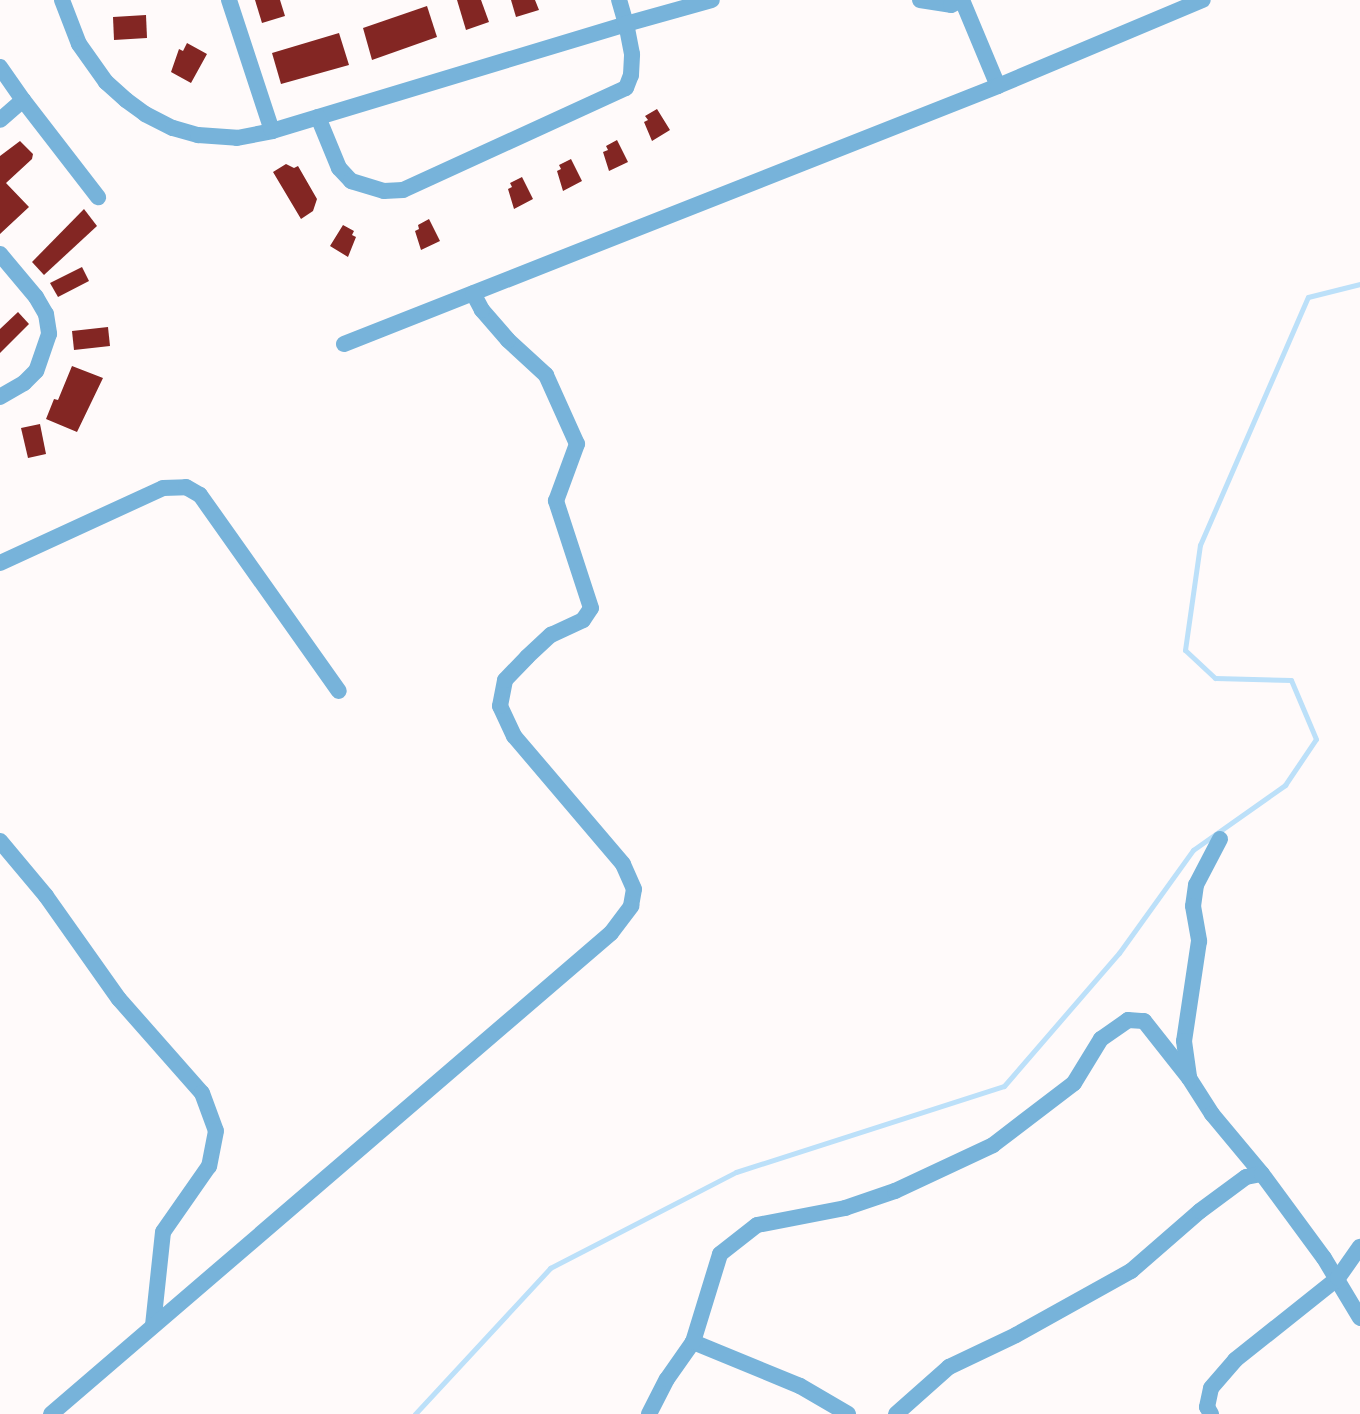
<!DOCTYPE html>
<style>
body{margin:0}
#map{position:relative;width:1360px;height:1414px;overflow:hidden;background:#fffafa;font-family:"Source Sans 3",sans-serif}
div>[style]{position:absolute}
.stream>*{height:5px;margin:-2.5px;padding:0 2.5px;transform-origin:2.5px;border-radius:2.5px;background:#bce0f9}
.building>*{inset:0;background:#832623}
.minor>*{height:16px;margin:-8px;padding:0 8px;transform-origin:8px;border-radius:8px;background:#77b3da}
span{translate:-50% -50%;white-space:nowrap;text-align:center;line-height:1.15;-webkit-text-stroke:8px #fff;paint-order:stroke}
</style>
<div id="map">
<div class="stream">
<i style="left:415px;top:1414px;width:199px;rotate:-47.2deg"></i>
<i style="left:550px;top:1268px;width:209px;rotate:-27.3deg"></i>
<i style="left:736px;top:1172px;width:281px;rotate:-17.8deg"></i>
<i style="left:1004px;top:1086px;width:176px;rotate:-49.2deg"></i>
<i style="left:1119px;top:953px;width:127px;rotate:-54.3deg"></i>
<i style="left:1193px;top:850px;width:113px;rotate:-35.2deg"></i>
<i style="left:1285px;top:785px;width:55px;rotate:-56deg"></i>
<i style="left:1316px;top:739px;width:64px;rotate:-113deg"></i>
<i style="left:1291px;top:680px;width:76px;rotate:-178.5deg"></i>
<i style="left:1215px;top:678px;width:41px;rotate:-137deg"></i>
<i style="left:1185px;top:650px;width:106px;rotate:-81.9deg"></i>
<i style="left:1200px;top:545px;width:270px;rotate:-66.5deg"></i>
<i style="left:1308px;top:297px;width:54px;rotate:-14deg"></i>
</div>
<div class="building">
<i style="clip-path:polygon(255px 0,280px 0,285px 16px,262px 23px)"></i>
<i style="clip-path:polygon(457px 0,481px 0,489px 22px,466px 30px)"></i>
<i style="clip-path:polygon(511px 0,535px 0,539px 10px,516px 17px)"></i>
<i style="clip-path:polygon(427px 6px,437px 37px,372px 60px,363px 28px)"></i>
<i style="clip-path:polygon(146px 15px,147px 38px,114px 40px,113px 17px)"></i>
<i style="clip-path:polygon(339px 33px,349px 65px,281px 84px,272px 53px)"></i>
<i style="clip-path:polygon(187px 43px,207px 54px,191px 83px,171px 72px,179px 49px,183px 51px)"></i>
<i style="clip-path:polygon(657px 109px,670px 130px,652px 141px,644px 122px,648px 120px,645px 116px)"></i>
<i style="clip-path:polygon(617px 140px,628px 162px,609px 171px,603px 152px,608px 150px,606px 146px)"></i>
<i style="clip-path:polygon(20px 141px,33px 154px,32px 159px,6px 183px,29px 207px,0 234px,0 156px)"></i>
<i style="clip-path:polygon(571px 159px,582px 181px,563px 191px,557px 171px,561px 169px,559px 165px)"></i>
<i style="clip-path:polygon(286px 164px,294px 168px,298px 166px,317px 199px,313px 211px,301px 219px,273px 172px)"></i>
<i style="clip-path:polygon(522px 177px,533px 199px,514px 209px,508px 189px,512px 187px,510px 183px)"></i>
<i style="clip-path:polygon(84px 209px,97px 226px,44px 275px,32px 262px)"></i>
<i style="clip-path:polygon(429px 219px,440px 241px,421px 250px,415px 231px,419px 229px,418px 225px)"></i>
<i style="clip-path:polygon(343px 225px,354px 231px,352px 235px,356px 237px,348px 257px,330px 246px)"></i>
<i style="clip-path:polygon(82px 267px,89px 281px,58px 297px,50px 283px)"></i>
<i style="clip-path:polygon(18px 312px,29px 324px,0 353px,0 329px)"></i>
<i style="clip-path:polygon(108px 327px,110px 346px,74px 350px,72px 331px)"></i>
<i style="clip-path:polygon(72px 366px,103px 378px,77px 432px,46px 419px,54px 399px,58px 400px)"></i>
<i style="clip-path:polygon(40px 424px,46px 454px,28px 458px,21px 428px)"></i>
</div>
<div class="minor">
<i style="left:62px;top:0;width:47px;rotate:68.9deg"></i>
<i style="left:79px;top:44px;width:47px;rotate:54.6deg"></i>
<i style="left:106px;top:82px;width:27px;rotate:42deg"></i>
<i style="left:126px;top:100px;width:24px;rotate:36deg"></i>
<i style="left:145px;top:114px;width:31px;rotate:27deg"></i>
<i style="left:173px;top:128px;width:26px;rotate:16deg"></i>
<i style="left:198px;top:135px;width:39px;rotate:4deg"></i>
<i style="left:237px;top:138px;width:36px;rotate:-11deg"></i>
<i style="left:272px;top:131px;width:370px;rotate:-16.8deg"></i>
<i style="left:626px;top:24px;width:25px;rotate:-106deg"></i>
<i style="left:229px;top:0;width:138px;rotate:71.8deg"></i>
<i style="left:920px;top:0;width:31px;rotate:9deg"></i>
<i style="left:951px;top:5px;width:11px;rotate:-27deg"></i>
<i style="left:962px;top:0;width:93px;rotate:67.3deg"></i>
<i style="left:0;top:67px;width:40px;rotate:55.1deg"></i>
<i style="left:23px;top:100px;width:30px;rotate:139deg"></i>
<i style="left:23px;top:100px;width:123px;rotate:52.3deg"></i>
<i style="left:318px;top:117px;width:55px;rotate:67.6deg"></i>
<i style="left:339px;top:168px;width:18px;rotate:47deg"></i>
<i style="left:351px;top:181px;width:34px;rotate:17deg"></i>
<i style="left:384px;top:191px;width:19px;rotate:-3deg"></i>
<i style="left:403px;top:190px;width:245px;rotate:-24.6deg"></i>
<i style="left:626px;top:88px;width:14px;rotate:-69deg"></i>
<i style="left:631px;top:75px;width:21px;rotate:-87deg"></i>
<i style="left:632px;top:54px;width:31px;rotate:-101deg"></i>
<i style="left:626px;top:24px;width:89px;rotate:-15.6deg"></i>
<i style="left:0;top:254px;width:56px;rotate:50.1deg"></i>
<i style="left:36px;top:297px;width:20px;rotate:60deg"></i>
<i style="left:46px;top:314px;width:20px;rotate:81deg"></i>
<i style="left:49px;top:334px;width:39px;rotate:109deg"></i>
<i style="left:36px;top:371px;width:17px;rotate:135deg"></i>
<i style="left:24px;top:383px;width:28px;rotate:150deg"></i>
<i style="left:344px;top:344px;width:703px;rotate:-21.53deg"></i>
<i style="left:998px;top:86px;width:222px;rotate:-22.8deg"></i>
<i style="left:0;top:563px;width:179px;rotate:-24.7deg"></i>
<i style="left:163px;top:488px;width:23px;rotate:-2deg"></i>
<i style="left:186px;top:487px;width:16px;rotate:30deg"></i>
<i style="left:200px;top:495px;width:240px;rotate:54.7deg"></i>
<i style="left:1220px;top:839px;width:52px;rotate:117.6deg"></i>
<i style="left:1196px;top:885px;width:21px;rotate:98deg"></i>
<i style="left:1193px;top:906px;width:36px;rotate:80deg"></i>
<i style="left:1199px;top:941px;width:101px;rotate:98.5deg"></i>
<i style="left:1184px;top:1041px;width:37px;rotate:82deg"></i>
<i style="left:1189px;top:1078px;width:43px;rotate:57.4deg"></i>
<i style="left:1212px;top:1114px;width:78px;rotate:50.2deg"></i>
<i style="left:0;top:841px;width:72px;rotate:50.1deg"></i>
<i style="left:46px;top:896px;width:126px;rotate:54.7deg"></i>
<i style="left:119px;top:999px;width:125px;rotate:48.6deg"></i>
<i style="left:202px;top:1093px;width:40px;rotate:69.8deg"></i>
<i style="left:216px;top:1131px;width:36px;rotate:101deg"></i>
<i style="left:209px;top:1166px;width:80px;rotate:124.9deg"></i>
<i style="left:163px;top:1232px;width:94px;rotate:96.1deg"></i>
<i style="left:51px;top:1414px;width:738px;rotate:-40.66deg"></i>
<i style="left:611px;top:933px;width:34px;rotate:-53deg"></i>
<i style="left:631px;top:906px;width:17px;rotate:-80deg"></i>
<i style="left:634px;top:889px;width:27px;rotate:-114deg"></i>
<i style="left:623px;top:864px;width:168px;rotate:-130.4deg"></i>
<i style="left:514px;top:736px;width:33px;rotate:-115deg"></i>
<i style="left:500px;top:706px;width:26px;rotate:-79deg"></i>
<i style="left:505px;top:680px;width:32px;rotate:-46deg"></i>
<i style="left:527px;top:657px;width:33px;rotate:-43deg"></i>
<i style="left:551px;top:635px;width:35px;rotate:-25deg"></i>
<i style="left:583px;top:620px;width:14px;rotate:-56deg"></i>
<i style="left:591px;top:608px;width:113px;rotate:-108.1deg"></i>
<i style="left:556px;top:501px;width:61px;rotate:-69.8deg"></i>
<i style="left:577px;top:444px;width:76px;rotate:-114.2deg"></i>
<i style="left:546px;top:375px;width:52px;rotate:-137.4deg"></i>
<i style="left:508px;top:340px;width:40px;rotate:-131deg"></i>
<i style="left:482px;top:310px;width:19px;rotate:-118deg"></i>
<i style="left:649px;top:1414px;width:39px;rotate:-63deg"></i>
<i style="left:667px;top:1379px;width:45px;rotate:-54.9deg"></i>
<i style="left:848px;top:1414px;width:56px;rotate:-149.7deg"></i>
<i style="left:800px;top:1386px;width:116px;rotate:-157.6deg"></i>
<i style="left:693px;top:1342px;width:92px;rotate:-72.9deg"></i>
<i style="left:720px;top:1254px;width:47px;rotate:-38.1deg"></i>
<i style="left:757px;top:1225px;width:90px;rotate:-10.9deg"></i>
<i style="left:845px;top:1208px;width:53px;rotate:-18.8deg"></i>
<i style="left:895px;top:1191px;width:108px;rotate:-25.1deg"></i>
<i style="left:993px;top:1145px;width:102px;rotate:-37.4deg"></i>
<i style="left:1074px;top:1083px;width:52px;rotate:-58.5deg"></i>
<i style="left:1101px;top:1039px;width:33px;rotate:-35deg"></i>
<i style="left:1128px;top:1020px;width:16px;rotate:4deg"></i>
<i style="left:1144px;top:1021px;width:73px;rotate:51.7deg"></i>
<i style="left:896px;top:1414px;width:71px;rotate:-41.6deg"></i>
<i style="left:949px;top:1367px;width:74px;rotate:-25.5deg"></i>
<i style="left:1016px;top:1335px;width:132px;rotate:-29.1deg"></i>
<i style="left:1131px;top:1271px;width:91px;rotate:-41deg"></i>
<i style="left:1200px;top:1211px;width:57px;rotate:-36.5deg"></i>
<i style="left:1246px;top:1177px;width:16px;rotate:-11deg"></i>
<i style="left:1262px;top:1174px;width:104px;rotate:53.6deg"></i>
<i style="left:1324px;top:1258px;width:70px;rotate:59deg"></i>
<i style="left:1211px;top:1414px;width:8px;rotate:-120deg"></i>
<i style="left:1207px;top:1407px;width:19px;rotate:-78deg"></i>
<i style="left:1211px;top:1388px;width:37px;rotate:-49deg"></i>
<i style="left:1235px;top:1360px;width:132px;rotate:-38.5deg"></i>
<i style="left:1338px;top:1278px;width:38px;rotate:-55deg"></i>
</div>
</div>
